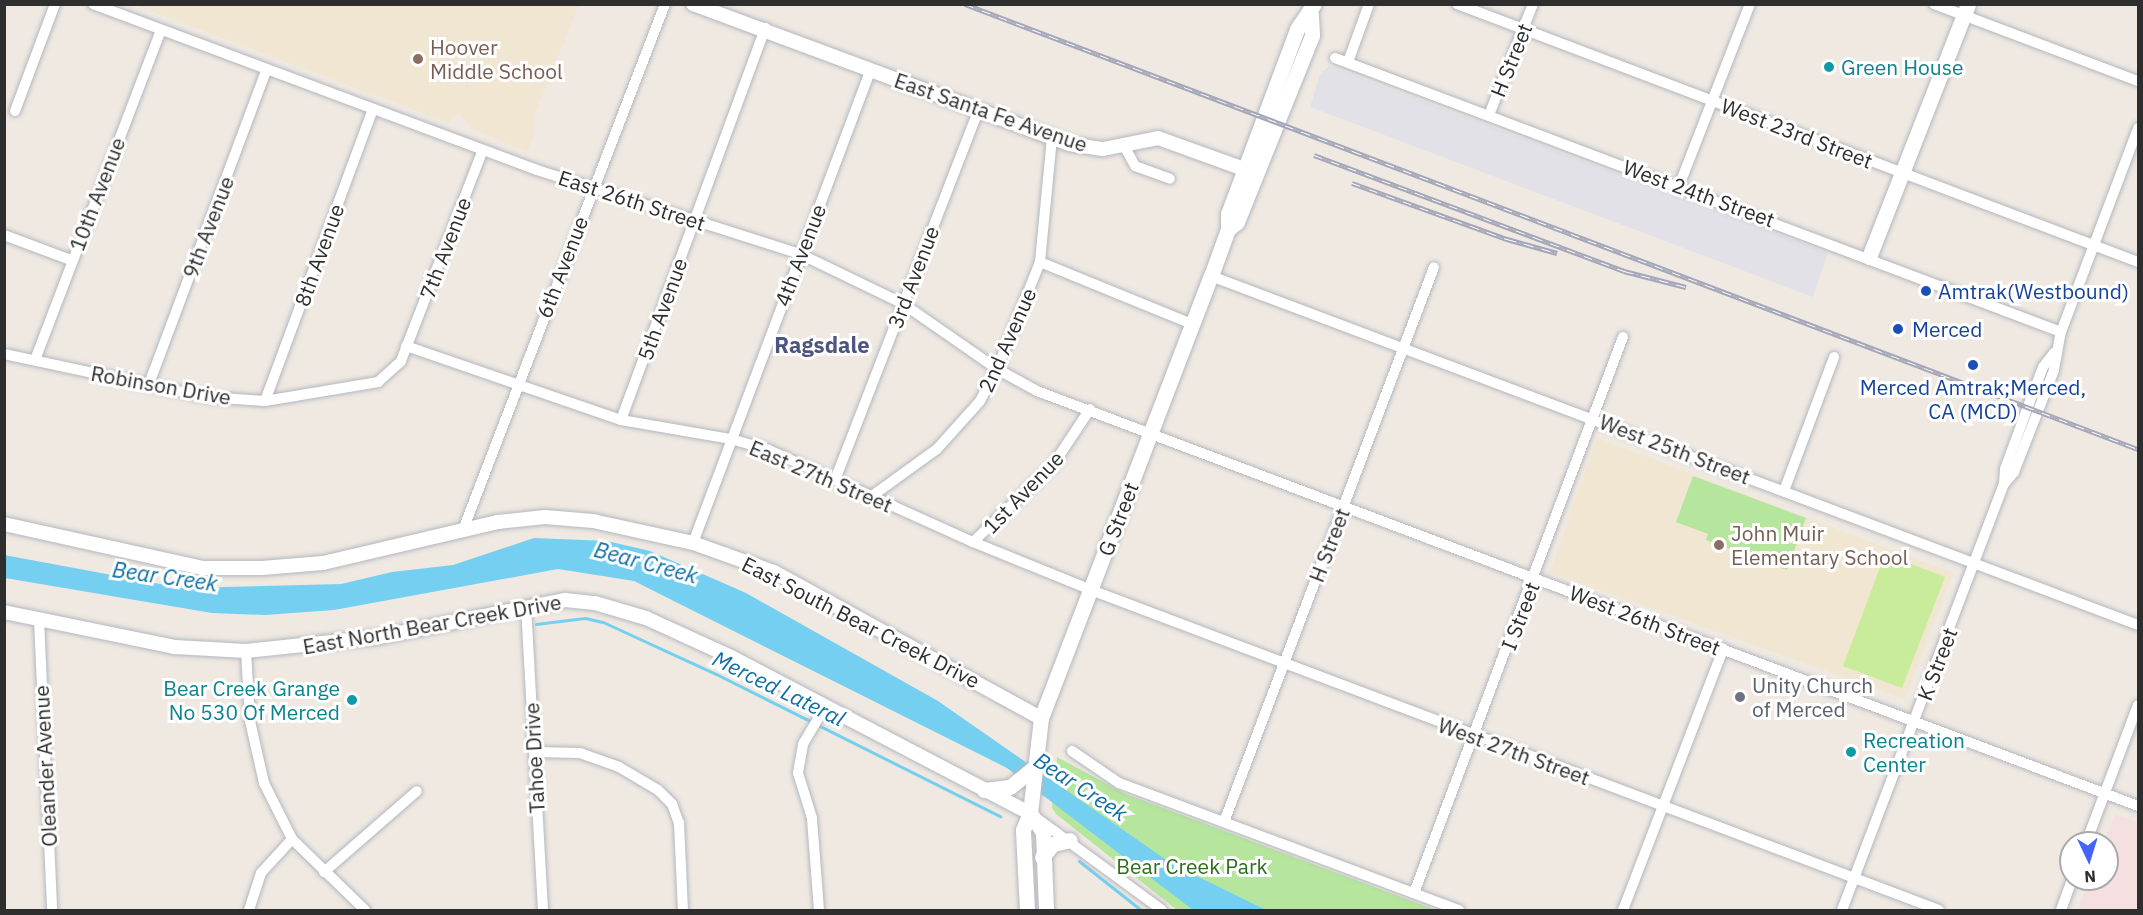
<!DOCTYPE html>
<style>
body{margin:0}
#map{position:relative;width:2143px;height:915px;overflow:hidden;background:#efe9e1;font-family:"IBM Plex Sans",sans-serif}
div>[style]{position:absolute}
.industrial>*{inset:0;background:#e3e1e8}
.education>*{inset:0;background:#f0e6d1}
.medical>*{inset:0;background:#f5dfe0}
.green>*{inset:0;background:#b6e59e}
.pitch>*{inset:0;background:#c9ec9a}
.water>*{inset:0;background:#75cff0}
.stream>*{height:3px;margin:-1.5px;padding:0 1.5px;transform-origin:1.5px;border-radius:1.5px;background:#75cff0}
.roads{filter:drop-shadow(0 0 2px #b4b7c1) drop-shadow(0 0 2px #b4b7c1)}
.minor>*{height:10px;margin:-5px;padding:0 5px;transform-origin:5px;border-radius:5px;background:#fff}
.tertiary>*{height:14px;margin:-7px;padding:0 7px;transform-origin:7px;border-radius:7px;background:#fff}
.secondary>*{height:15px;margin:-7.5px;padding:0 7.5px;transform-origin:7.5px;border-radius:7.5px;background:#fff}
.rail>*{height:5px;margin-top:-2.5px;transform-origin:0;background:repeating-linear-gradient(90deg,#fff 0 9px,#a3a6b8 0 18px);box-sizing:border-box;border-block:2px solid #a3a6b8}
.dots>*{width:16px;height:16px;translate:-50% -50%;box-sizing:border-box;border:3px solid #fff;border-radius:50%}
span{translate:-50% -50%;white-space:nowrap;text-align:center;line-height:1.15;-webkit-text-stroke:6px #fff;paint-order:stroke}
.education-label{font-size:21px;color:#785e54}
.left{translate:0 -50%;text-align:left}
.street-label{font-size:21px;color:#2e2e2e}
.culture-label{font-size:21px;color:#0d838f}
.right{translate:-100% -50%;text-align:right}
.transit-label{font-size:21px;color:#164399}
.worship-label{font-size:21px;color:#5b616d}
.park-label{font-size:21px;color:#2c6e1b}
.neighbourhood-label{font-size:22px;color:#4d5680;font-weight:700}
.water-label{font-size:22px;color:#0d6fa3;font-style:italic}
.frame{position:absolute;inset:0;border:6px solid #2e2e2e;pointer-events:none}
.north{position:absolute;left:2059px;top:831px;width:60px;height:60px;box-sizing:border-box;background:#fff;border:2px solid #ababab;border-radius:50%;rotate:176deg;font-size:16px;font-weight:700;line-height:24px;text-align:center;color:#2e2e2e}
.north::after{content:'';display:block;margin:auto;width:21px;height:27px;background:#4264fb;clip-path:polygon(50% 0,100% 100%,50% 72%,0 100%)}
</style>
<div id="map">
<div class="industrial">
<i style="clip-path:polygon(1329px 66px,1828px 253px,1813px 297px,1310px 107px,1320px 74px)"></i>
</div>
<div class="education">
<i style="clip-path:polygon(135px 5px,579px 5px,534px 116px,534px 134px,527px 152px,469px 127px,461px 114px,454px 115px,449px 123px)"></i>
<i style="clip-path:polygon(1597px 438px,1953px 573px,1905px 699px,1550px 572px)"></i>
</div>
<div class="medical">
<i style="clip-path:polygon(2115px 814px,2138px 823px,2138px 910px,2078px 910px,2090px 879px,2107px 879px,2107px 843px,2104px 843px)"></i>
</div>
<div class="green">
<i style="clip-path:polygon(1693px 476px,1806px 518px,1787px 570px,1706px 540px,1708px 534px,1676px 522px)"></i>
<i style="clip-path:polygon(1057px 757px,1126px 794px,1436px 910px,1177px 910px,1056px 814px,1052px 808px)"></i>
</div>
<div class="pitch">
<i style="clip-path:polygon(1885px 554px,1945px 577px,1902px 688px,1843px 666px)"></i>
</div>
<div class="water">
<i style="clip-path:polygon(534px 538px,607px 541px,650px 551px,746px 593px,938px 701px,1172px 864px,1266px 910px,1193px 910px,1007px 768px,634px 581px,558px 569px,334px 610px,265px 615px,212px 613px,5px 578px,4px 555px,182px 588px,341px 584px,392px 572px,453px 565px)"></i>
</div>
<div class="stream">
<i style="left:536px;top:624px;width:49px;rotate:-7deg"></i>
<i style="left:585px;top:618px;width:18px;rotate:13deg"></i>
<i style="left:603px;top:622px;width:124px;rotate:24.7deg"></i>
<i style="left:716px;top:674px;width:318px;rotate:26.6deg"></i>
<i style="left:1079px;top:861px;width:79px;rotate:38.3deg"></i>
</div>
<div class="roads">
<div class="minor">
<i style="left:93px;top:4px;width:474px;rotate:20.5deg"></i>
<i style="left:537px;top:170px;width:276px;rotate:17.7deg"></i>
<i style="left:800px;top:254px;width:113px;rotate:25.7deg"></i>
<i style="left:902px;top:303px;width:116px;rotate:34.8deg"></i>
<i style="left:997px;top:369px;width:46px;rotate:28.8deg"></i>
<i style="left:1037px;top:391px;width:1177px;rotate:20.65deg"></i>
<i style="left:1457px;top:4px;width:728px;rotate:20.75deg"></i>
<i style="left:1934px;top:4px;width:218px;rotate:20.7deg"></i>
<i style="left:1335px;top:58px;width:776px;rotate:20.68deg"></i>
<i style="left:1348px;top:62px;width:62px;rotate:-70.1deg"></i>
<i style="left:15px;top:111px;width:114px;rotate:-69.5deg"></i>
<i style="left:1489px;top:115px;width:119px;rotate:-68.4deg"></i>
<i style="left:1123px;top:144px;width:25px;rotate:61deg"></i>
<i style="left:1135px;top:166px;width:37px;rotate:20deg"></i>
<i style="left:1679px;top:186px;width:195px;rotate:-68.7deg"></i>
<i style="left:4px;top:235px;width:72px;rotate:20.5deg"></i>
<i style="left:1040px;top:262px;width:164px;rotate:22.2deg"></i>
<i style="left:1211px;top:276px;width:991px;rotate:20.63deg"></i>
<i style="left:406px;top:346px;width:227px;rotate:19deg"></i>
<i style="left:621px;top:420px;width:112px;rotate:9.8deg"></i>
<i style="left:731px;top:439px;width:40px;rotate:16deg"></i>
<i style="left:769px;top:450px;width:224px;rotate:24.3deg"></i>
<i style="left:973px;top:542px;width:127px;rotate:22.1deg"></i>
<i style="left:1091px;top:590px;width:906px;rotate:20.67deg"></i>
<i style="left:4px;top:354px;width:207px;rotate:12deg"></i>
<i style="left:206px;top:397px;width:59px;rotate:3.9deg"></i>
<i style="left:265px;top:401px;width:115px;rotate:-9.5deg"></i>
<i style="left:378px;top:382px;width:31px;rotate:-42deg"></i>
<i style="left:401px;top:361px;width:226px;rotate:-68.8deg"></i>
<i style="left:35px;top:360px;width:353px;rotate:-69.1deg"></i>
<i style="left:149px;top:384px;width:336px;rotate:-69.5deg"></i>
<i style="left:265px;top:401px;width:311px;rotate:-69.7deg"></i>
<i style="left:621px;top:420px;width:418px;rotate:-69.8deg"></i>
<i style="left:835px;top:480px;width:398px;rotate:-68.8deg"></i>
<i style="left:2004px;top:484px;width:15px;rotate:-86deg"></i>
<i style="left:2005px;top:469px;width:72px;rotate:-69.8deg"></i>
<i style="left:2030px;top:401px;width:36px;rotate:-69deg"></i>
<i style="left:2043px;top:367px;width:18px;rotate:-52deg"></i>
<i style="left:1784px;top:491px;width:143px;rotate:-69.5deg"></i>
<i style="left:872px;top:496px;width:80px;rotate:-35.9deg"></i>
<i style="left:937px;top:449px;width:64px;rotate:-48.1deg"></i>
<i style="left:980px;top:401px;width:36px;rotate:-62deg"></i>
<i style="left:997px;top:369px;width:115px;rotate:-68.1deg"></i>
<i style="left:1040px;top:262px;width:126px;rotate:-84.5deg"></i>
<i style="left:463px;top:530px;width:563px;rotate:-68.99deg"></i>
<i style="left:973px;top:542px;width:111px;rotate:-43.9deg"></i>
<i style="left:1053px;top:465px;width:67px;rotate:-56.5deg"></i>
<i style="left:693px;top:543px;width:506px;rotate:-69.42deg"></i>
<i style="left:526px;top:606px;width:304px;rotate:86.8deg"></i>
<i style="left:39px;top:620px;width:290px;rotate:87.4deg"></i>
<i style="left:246px;top:651px;width:70px;rotate:86.7deg"></i>
<i style="left:250px;top:721px;width:64px;rotate:77.3deg"></i>
<i style="left:264px;top:783px;width:63px;rotate:63.4deg"></i>
<i style="left:292px;top:839px;width:102px;rotate:44.2deg"></i>
<i style="left:1072px;top:751px;width:57px;rotate:34.2deg"></i>
<i style="left:1119px;top:783px;width:363px;rotate:20.5deg"></i>
<i style="left:534px;top:752px;width:46px;rotate:1.2deg"></i>
<i style="left:580px;top:753px;width:41px;rotate:19.7deg"></i>
<i style="left:619px;top:767px;width:45px;rotate:30.5deg"></i>
<i style="left:658px;top:790px;width:20px;rotate:45deg"></i>
<i style="left:672px;top:804px;width:20px;rotate:70deg"></i>
<i style="left:679px;top:823px;width:87px;rotate:87.4deg"></i>
<i style="left:1035px;top:817px;width:157px;rotate:36.2deg"></i>
<i style="left:1224px;top:822px;width:593px;rotate:-69.27deg"></i>
<i style="left:2086px;top:843px;width:147px;rotate:-69.4deg"></i>
<i style="left:324px;top:872px;width:123px;rotate:-41.1deg"></i>
<i style="left:1414px;top:893px;width:594px;rotate:-69.4deg"></i>
<i style="left:249px;top:910px;width:39px;rotate:-72deg"></i>
<i style="left:261px;top:873px;width:46px;rotate:-47.6deg"></i>
<i style="left:819px;top:910px;width:92px;rotate:-94.4deg"></i>
<i style="left:812px;top:818px;width:47px;rotate:-107.3deg"></i>
<i style="left:798px;top:773px;width:29px;rotate:-80deg"></i>
<i style="left:803px;top:744px;width:43px;rotate:-59.3deg"></i>
<i style="left:1623px;top:910px;width:280px;rotate:-69deg"></i>
<i style="left:1842px;top:910px;width:456px;rotate:-69.2deg"></i>
<i style="left:2004px;top:484px;width:16px;rotate:-50deg"></i>
<i style="left:2014px;top:472px;width:110px;rotate:-68.6deg"></i>
<i style="left:2054px;top:370px;width:39px;rotate:-80deg"></i>
<i style="left:2061px;top:332px;width:218px;rotate:-69.3deg"></i>
<i style="left:2061px;top:910px;width:33px;rotate:-70deg"></i>
</div>
<div class="tertiary">
<i style="left:693px;top:4px;width:402px;rotate:20.4deg"></i>
<i style="left:1070px;top:144px;width:33px;rotate:9deg"></i>
<i style="left:1103px;top:149px;width:56px;rotate:-11.3deg"></i>
<i style="left:1158px;top:138px;width:91px;rotate:19.8deg"></i>
<i style="left:4px;top:524px;width:203px;rotate:12.5deg"></i>
<i style="left:202px;top:568px;width:60px"></i>
<i style="left:262px;top:568px;width:61px;rotate:-4.7deg"></i>
<i style="left:323px;top:563px;width:180px;rotate:-13.2deg"></i>
<i style="left:498px;top:522px;width:47px;rotate:-6.1deg"></i>
<i style="left:545px;top:517px;width:48px;rotate:4.8deg"></i>
<i style="left:593px;top:521px;width:102px;rotate:12.4deg"></i>
<i style="left:693px;top:543px;width:86px;rotate:19.7deg"></i>
<i style="left:774px;top:572px;width:304px;rotate:28.7deg"></i>
<i style="left:4px;top:612px;width:175px;rotate:11.6deg"></i>
<i style="left:175px;top:647px;width:71px;rotate:3.2deg"></i>
<i style="left:246px;top:651px;width:134px;rotate:-6deg"></i>
<i style="left:379px;top:637px;width:190px;rotate:-11.3deg"></i>
<i style="left:565px;top:600px;width:30px;rotate:6deg"></i>
<i style="left:595px;top:603px;width:53px;rotate:16.4deg"></i>
<i style="left:646px;top:618px;width:94px;rotate:24.6deg"></i>
<i style="left:731px;top:657px;width:337px;rotate:27.6deg"></i>
</div>
<div class="secondary">
<i style="left:1228px;top:229px;width:11px;rotate:-38deg"></i>
<i style="left:1237px;top:222px;width:201px;rotate:-68.1deg"></i>
<i style="left:1312px;top:35px;width:22px;rotate:-93deg"></i>
<i style="left:1869px;top:257px;width:272px;rotate:-68.6deg"></i>
<i style="left:984px;top:790px;width:26px;rotate:-7deg"></i>
<i style="left:1010px;top:787px;width:28px;rotate:-39deg"></i>
<i style="left:1030px;top:813px;width:23px;rotate:56deg"></i>
<i style="left:1043px;top:832px;width:78px;rotate:87.8deg"></i>
<i style="left:1042px;top:857px;width:17px;rotate:-50deg"></i>
<i style="left:1053px;top:844px;width:17px;rotate:-13deg"></i>
<i style="left:1027px;top:910px;width:80px;rotate:-92.9deg"></i>
<i style="left:1023px;top:830px;width:18px;rotate:-68deg"></i>
<i style="left:1030px;top:813px;width:96px;rotate:-83.4deg"></i>
<i style="left:1041px;top:718px;width:474px;rotate:-69deg"></i>
<i style="left:1211px;top:276px;width:50px;rotate:-70.1deg"></i>
<i style="left:1228px;top:229px;width:15px;rotate:-90deg"></i>
<i style="left:1228px;top:214px;width:197px;rotate:-69.5deg"></i>
<i style="left:1297px;top:29px;width:30px;rotate:-56deg"></i>
</div>
</div>
<div class="rail">
<i style="left:965px;top:4px;width:1255px;rotate:20.78deg"></i>
<i style="left:1314px;top:155px;width:331px;rotate:20.5deg"></i>
<i style="left:1624px;top:271px;width:64px;rotate:14.5deg"></i>
<i style="left:1352px;top:183px;width:165px;rotate:19.9deg"></i>
<i style="left:1507px;top:239px;width:52px;rotate:15.6deg"></i>
</div>
<div class="dots">
<i style="left:418px;top:59px;background:#8d6e63"></i>
<i style="left:1829px;top:67px;background:#0f9aa8"></i>
<i style="left:1926px;top:291px;background:#1a4fb4"></i>
<i style="left:1898px;top:329px;background:#1a4fb4"></i>
<i style="left:1973px;top:365px;background:#1a4fb4"></i>
<i style="left:1719px;top:545px;background:#8d6e63"></i>
<i style="left:1740px;top:697px;background:#6b7280"></i>
<i style="left:352px;top:700px;background:#0f9aa8"></i>
<i style="left:1851px;top:752px;background:#0f9aa8"></i>
</div>
<div class="education-label">
<span class="left" style="left:430px;top:59px">Hoover<br>Middle School</span>
<span class="left" style="left:1731px;top:545px">John Muir<br>Elementary School</span>
</div>
<div class="street-label">
<span style="left:1511px;top:60px;rotate:-68deg">H Street</span>
<span style="left:991px;top:112px;rotate:19deg">East Santa Fe Avenue</span>
<span style="left:1797px;top:133px;rotate:21deg">West 23rd Street</span>
<span style="left:1699px;top:193px;rotate:20deg">West 24th Street</span>
<span style="left:97px;top:194px;rotate:-69deg">10th Avenue</span>
<span style="left:632px;top:200px;rotate:18deg">East 26th Street</span>
<span style="left:208px;top:227px;rotate:-69deg">9th Avenue</span>
<span style="left:445px;top:248px;rotate:-69deg">7th Avenue</span>
<span style="left:319px;top:255px;rotate:-70deg">8th Avenue</span>
<span style="left:800px;top:255px;rotate:-69deg">4th Avenue</span>
<span style="left:562px;top:267px;rotate:-69deg">6th Avenue</span>
<span style="left:913px;top:277px;rotate:-69deg">3rd Avenue</span>
<span style="left:662px;top:309px;rotate:-70deg">5th Avenue</span>
<span style="left:1007px;top:340px;rotate:-66deg">2nd Avenue</span>
<span style="left:161px;top:385px;rotate:10deg">Robinson Drive</span>
<span style="left:1675px;top:449px;rotate:21deg">West 25th Street</span>
<span style="left:821px;top:476px;rotate:23deg">East 27th Street</span>
<span style="left:1023px;top:492px;rotate:-46deg">1st Avenue</span>
<span style="left:1118px;top:519px;rotate:-69deg">G Street</span>
<span style="left:1329px;top:545px;rotate:-69deg">H Street</span>
<span style="left:1520px;top:616px;rotate:-69deg">I Street</span>
<span style="left:1645px;top:620px;rotate:21deg">West 26th Street</span>
<span style="left:861px;top:622px;rotate:27deg">East South Bear Creek Drive</span>
<span style="left:432px;top:624px;rotate:-10deg">East North Bear Creek Drive</span>
<span style="left:1937px;top:664px;rotate:-69deg">K Street</span>
<span style="left:1514px;top:751px;rotate:20deg">West 27th Street</span>
<span style="left:534px;top:758px;rotate:-93deg">Tahoe Drive</span>
<span style="left:45px;top:766px;rotate:-93deg">Oleander Avenue</span>
</div>
<div class="culture-label">
<span class="left" style="left:1841px;top:67px">Green House</span>
<span class="right" style="left:340px;top:700px">Bear Creek Grange<br>No 530 Of Merced</span>
<span class="left" style="left:1863px;top:752px">Recreation<br>Center</span>
</div>
<div class="transit-label">
<span class="left" style="left:1938px;top:291px">Amtrak(Westbound)</span>
<span class="left" style="left:1912px;top:329px">Merced</span>
<span style="left:1973px;top:399px">Merced Amtrak;Merced,<br>CA (MCD)</span>
</div>
<div class="worship-label">
<span class="left" style="left:1752px;top:697px">Unity Church<br>of Merced</span>
</div>
<div class="park-label">
<span style="left:1192px;top:866px">Bear Creek Park</span>
</div>
<div class="neighbourhood-label">
<span style="left:822px;top:345px">Ragsdale</span>
</div>
<div class="water-label">
<span style="left:646px;top:562px;rotate:15deg">Bear Creek</span>
<span style="left:165px;top:576px;rotate:8deg">Bear Creek</span>
<span style="left:779px;top:688px;rotate:26deg">Merced Lateral</span>
<span style="left:1081px;top:786px;rotate:33deg">Bear Creek</span>
</div>
<div class="frame"></div>
<div class="north">N</div>
</div>
